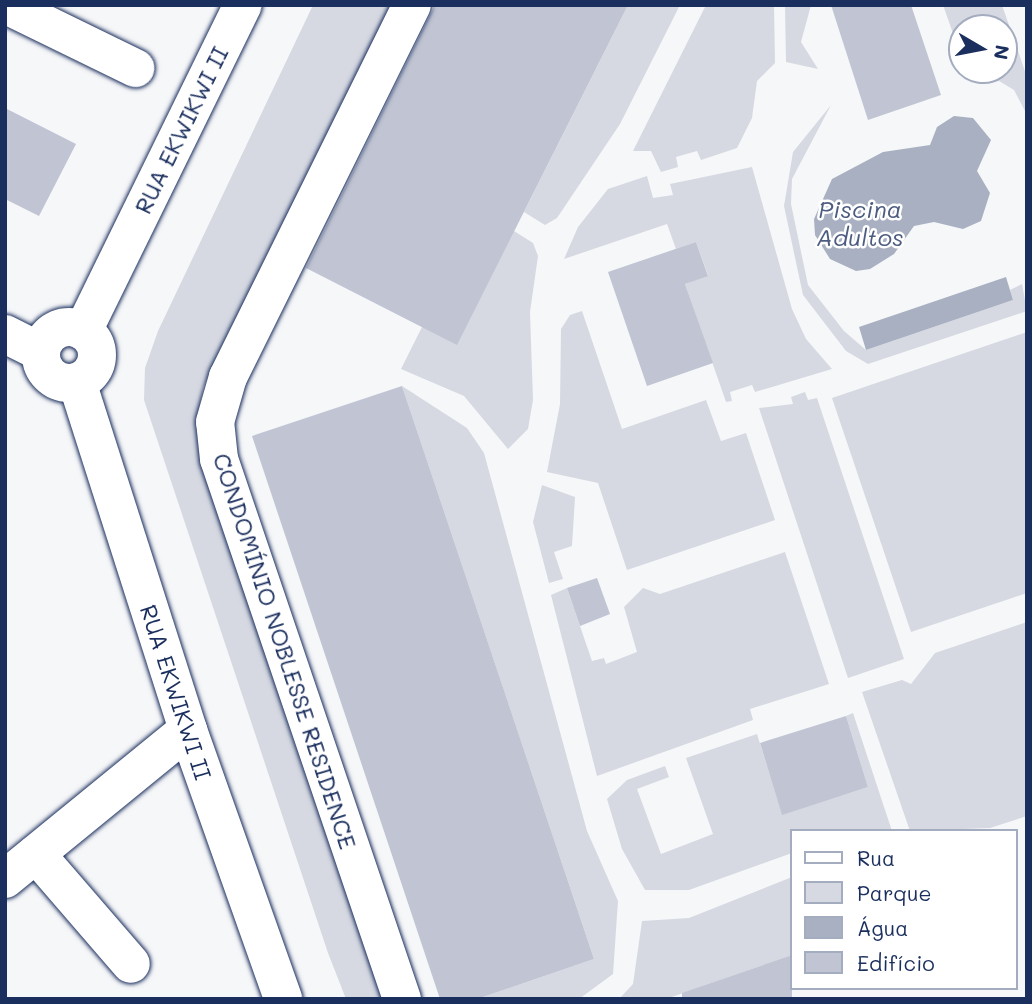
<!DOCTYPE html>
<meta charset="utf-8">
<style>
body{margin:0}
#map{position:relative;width:1032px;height:1004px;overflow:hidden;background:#f6f7f9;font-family:Mali,sans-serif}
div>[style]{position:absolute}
.green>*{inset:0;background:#d6d9e2}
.water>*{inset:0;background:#a9b0c1}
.building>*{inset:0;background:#c0c4d3}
.roads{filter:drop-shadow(0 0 2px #1b2f5e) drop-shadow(0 0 2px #1b2f5e)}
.minor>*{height:38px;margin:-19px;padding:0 19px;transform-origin:19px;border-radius:19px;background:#fff}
.minor>.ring{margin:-19px;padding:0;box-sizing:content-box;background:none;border:38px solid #fff;border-radius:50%}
span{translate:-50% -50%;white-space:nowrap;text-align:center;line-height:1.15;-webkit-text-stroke:5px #fff;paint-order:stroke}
.street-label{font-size:23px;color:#1b2f5e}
.water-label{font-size:24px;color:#4d5c81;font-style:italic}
.frame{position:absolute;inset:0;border:7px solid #1b2f5e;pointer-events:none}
.legend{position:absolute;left:790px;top:829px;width:228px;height:161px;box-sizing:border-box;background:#fff;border:2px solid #a4acbf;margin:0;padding:9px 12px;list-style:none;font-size:21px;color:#1b2f5e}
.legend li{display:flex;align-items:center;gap:14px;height:35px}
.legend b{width:35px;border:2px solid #a4acbf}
.north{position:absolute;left:948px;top:14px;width:70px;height:70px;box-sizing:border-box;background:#fff;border:2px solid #a4acbf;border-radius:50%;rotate:100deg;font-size:19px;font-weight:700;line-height:28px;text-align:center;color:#1b2f5e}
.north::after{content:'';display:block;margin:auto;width:24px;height:32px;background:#1b2f5e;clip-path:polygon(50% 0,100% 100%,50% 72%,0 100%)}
</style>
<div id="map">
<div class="green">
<i style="clip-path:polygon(313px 5px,391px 5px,203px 387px,196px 426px,385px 999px,346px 999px,328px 953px,144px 400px,145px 368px,158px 331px)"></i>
<i style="clip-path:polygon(628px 5px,680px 5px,620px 124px,557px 218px,545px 225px,524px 212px)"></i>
<i style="clip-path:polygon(706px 5px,774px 5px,775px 63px,757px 81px,752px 118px,737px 148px,701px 160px,697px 151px,676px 157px,678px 167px,661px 172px,651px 151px,633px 151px)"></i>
<i style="clip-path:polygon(785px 5px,811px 5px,801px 42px,818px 69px,786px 62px)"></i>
<i style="clip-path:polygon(943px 5px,1002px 5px,1027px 77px,1027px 115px,1014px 90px,981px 70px,1004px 70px,1004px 28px,962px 28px,962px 59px)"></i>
<i style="clip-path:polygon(831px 105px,792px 179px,791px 204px,808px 285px,844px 331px,866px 350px,1013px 300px,1010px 290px,1022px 284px,1027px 311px,868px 364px,846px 351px,803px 295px,784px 206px,793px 152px)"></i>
<i style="clip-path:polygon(752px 167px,792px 309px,806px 339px,832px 369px,755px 392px,752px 385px,730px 392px,732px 401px,726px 402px,685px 284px,708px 275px,696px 242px,676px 249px,667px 224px,564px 259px,578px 227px,608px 189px,647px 176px,653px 198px,673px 195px,670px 184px)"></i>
<i style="clip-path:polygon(514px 231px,533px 243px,538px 256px,530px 312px,533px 400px,528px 429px,508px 449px,464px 396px,401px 369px,422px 327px)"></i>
<i style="clip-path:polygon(582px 311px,622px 429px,706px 400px,721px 441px,746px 433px,775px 520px,627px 570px,598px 483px,547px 472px,560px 404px,561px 329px,570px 315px)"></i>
<i style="clip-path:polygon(1027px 332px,1027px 593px,911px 632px,832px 398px)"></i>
<i style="clip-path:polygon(402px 386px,467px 428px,484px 453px,587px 831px,618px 901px,613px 974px,579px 999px,477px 999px,594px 959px)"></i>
<i style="clip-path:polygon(805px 392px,808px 400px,817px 398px,904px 659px,848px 678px,759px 408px,793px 404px,791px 397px)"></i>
<i style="clip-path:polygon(542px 485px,575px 497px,572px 546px,554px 552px,563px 579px,549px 583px,533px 522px)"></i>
<i style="clip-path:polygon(785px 552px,829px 684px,750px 709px,753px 720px,597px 776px,551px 595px,567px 588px,592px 661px,604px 658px,606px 664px,637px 652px,624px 607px,643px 588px,660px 594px)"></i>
<i style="clip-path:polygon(1027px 622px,1027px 816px,990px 828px,910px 831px,862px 692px,902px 680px,911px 684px,935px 653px)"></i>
<i style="clip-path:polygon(853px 713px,892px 831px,792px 831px,792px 853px,689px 890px,645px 890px,622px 849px,607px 799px,627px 780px,665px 766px,669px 777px,637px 789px,661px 854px,713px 834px,686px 758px,757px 734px,782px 814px,868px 787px,846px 716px)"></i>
<i style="clip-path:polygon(792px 877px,792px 955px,666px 999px,619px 999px,633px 984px,642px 921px,689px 918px)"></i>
</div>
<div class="water">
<i style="clip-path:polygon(954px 116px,973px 118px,991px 140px,977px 171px,990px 193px,981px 221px,963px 229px,934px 222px,914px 226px,894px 254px,870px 269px,856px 271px,830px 259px,815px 235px,814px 219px,832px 179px,883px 152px,930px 145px,937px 127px)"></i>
<i style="clip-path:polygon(1006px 277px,1013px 300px,866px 350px,859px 327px)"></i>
</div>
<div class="building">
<i style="clip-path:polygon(435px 5px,628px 5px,457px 345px,306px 268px)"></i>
<i style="clip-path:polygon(831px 5px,911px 5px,941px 95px,868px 120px)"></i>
<i style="clip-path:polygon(5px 108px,76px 144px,39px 216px,5px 199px)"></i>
<i style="clip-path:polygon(696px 242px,708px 276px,685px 284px,713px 363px,647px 386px,608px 272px)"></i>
<i style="clip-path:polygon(402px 386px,594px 959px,477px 999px,440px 999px,252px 436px)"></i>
<i style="clip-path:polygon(597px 578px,610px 614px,580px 626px,567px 588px)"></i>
<i style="clip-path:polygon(846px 716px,868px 787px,782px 815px,760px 743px)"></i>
<i style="clip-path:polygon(792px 955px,792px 999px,682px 999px,682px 993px)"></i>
</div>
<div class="roads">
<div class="minor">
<i style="left:6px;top:5px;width:144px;rotate:26deg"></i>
<i class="ring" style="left:41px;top:327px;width:18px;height:18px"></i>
<i style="left:83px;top:331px;width:363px;rotate:-63.9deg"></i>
<i style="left:5px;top:334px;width:40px;rotate:26.6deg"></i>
<i style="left:77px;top:382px;width:365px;rotate:72.3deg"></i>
<i style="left:188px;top:730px;width:285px;rotate:70.5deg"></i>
<i style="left:36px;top:854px;width:145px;rotate:49.2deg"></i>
<i style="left:5px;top:879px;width:236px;rotate:-39.2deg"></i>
<i style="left:402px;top:999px;width:570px;rotate:-108.72deg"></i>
<i style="left:219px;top:459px;width:37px;rotate:-96deg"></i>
<i style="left:215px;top:422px;width:47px;rotate:-73.9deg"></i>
<i style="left:228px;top:377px;width:415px;rotate:-63.7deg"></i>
</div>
</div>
<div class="street-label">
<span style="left:181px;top:130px;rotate:-64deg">RUA EKWIKWI II</span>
<span style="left:285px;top:651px;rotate:72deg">CONDOMÍNIO NOBLESSE RESIDENCE</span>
<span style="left:176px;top:692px;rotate:72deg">RUA EKWIKWI II</span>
</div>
<div class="water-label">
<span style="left:860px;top:223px">Piscina<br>Adultos</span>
</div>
<div class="frame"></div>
<ul class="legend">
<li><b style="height:9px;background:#fff"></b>Rua</li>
<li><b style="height:19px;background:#d6d9e2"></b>Parque</li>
<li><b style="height:19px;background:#a9b0c1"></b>Água</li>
<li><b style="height:19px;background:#c0c4d3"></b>Edifício</li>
</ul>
<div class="north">N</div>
</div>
